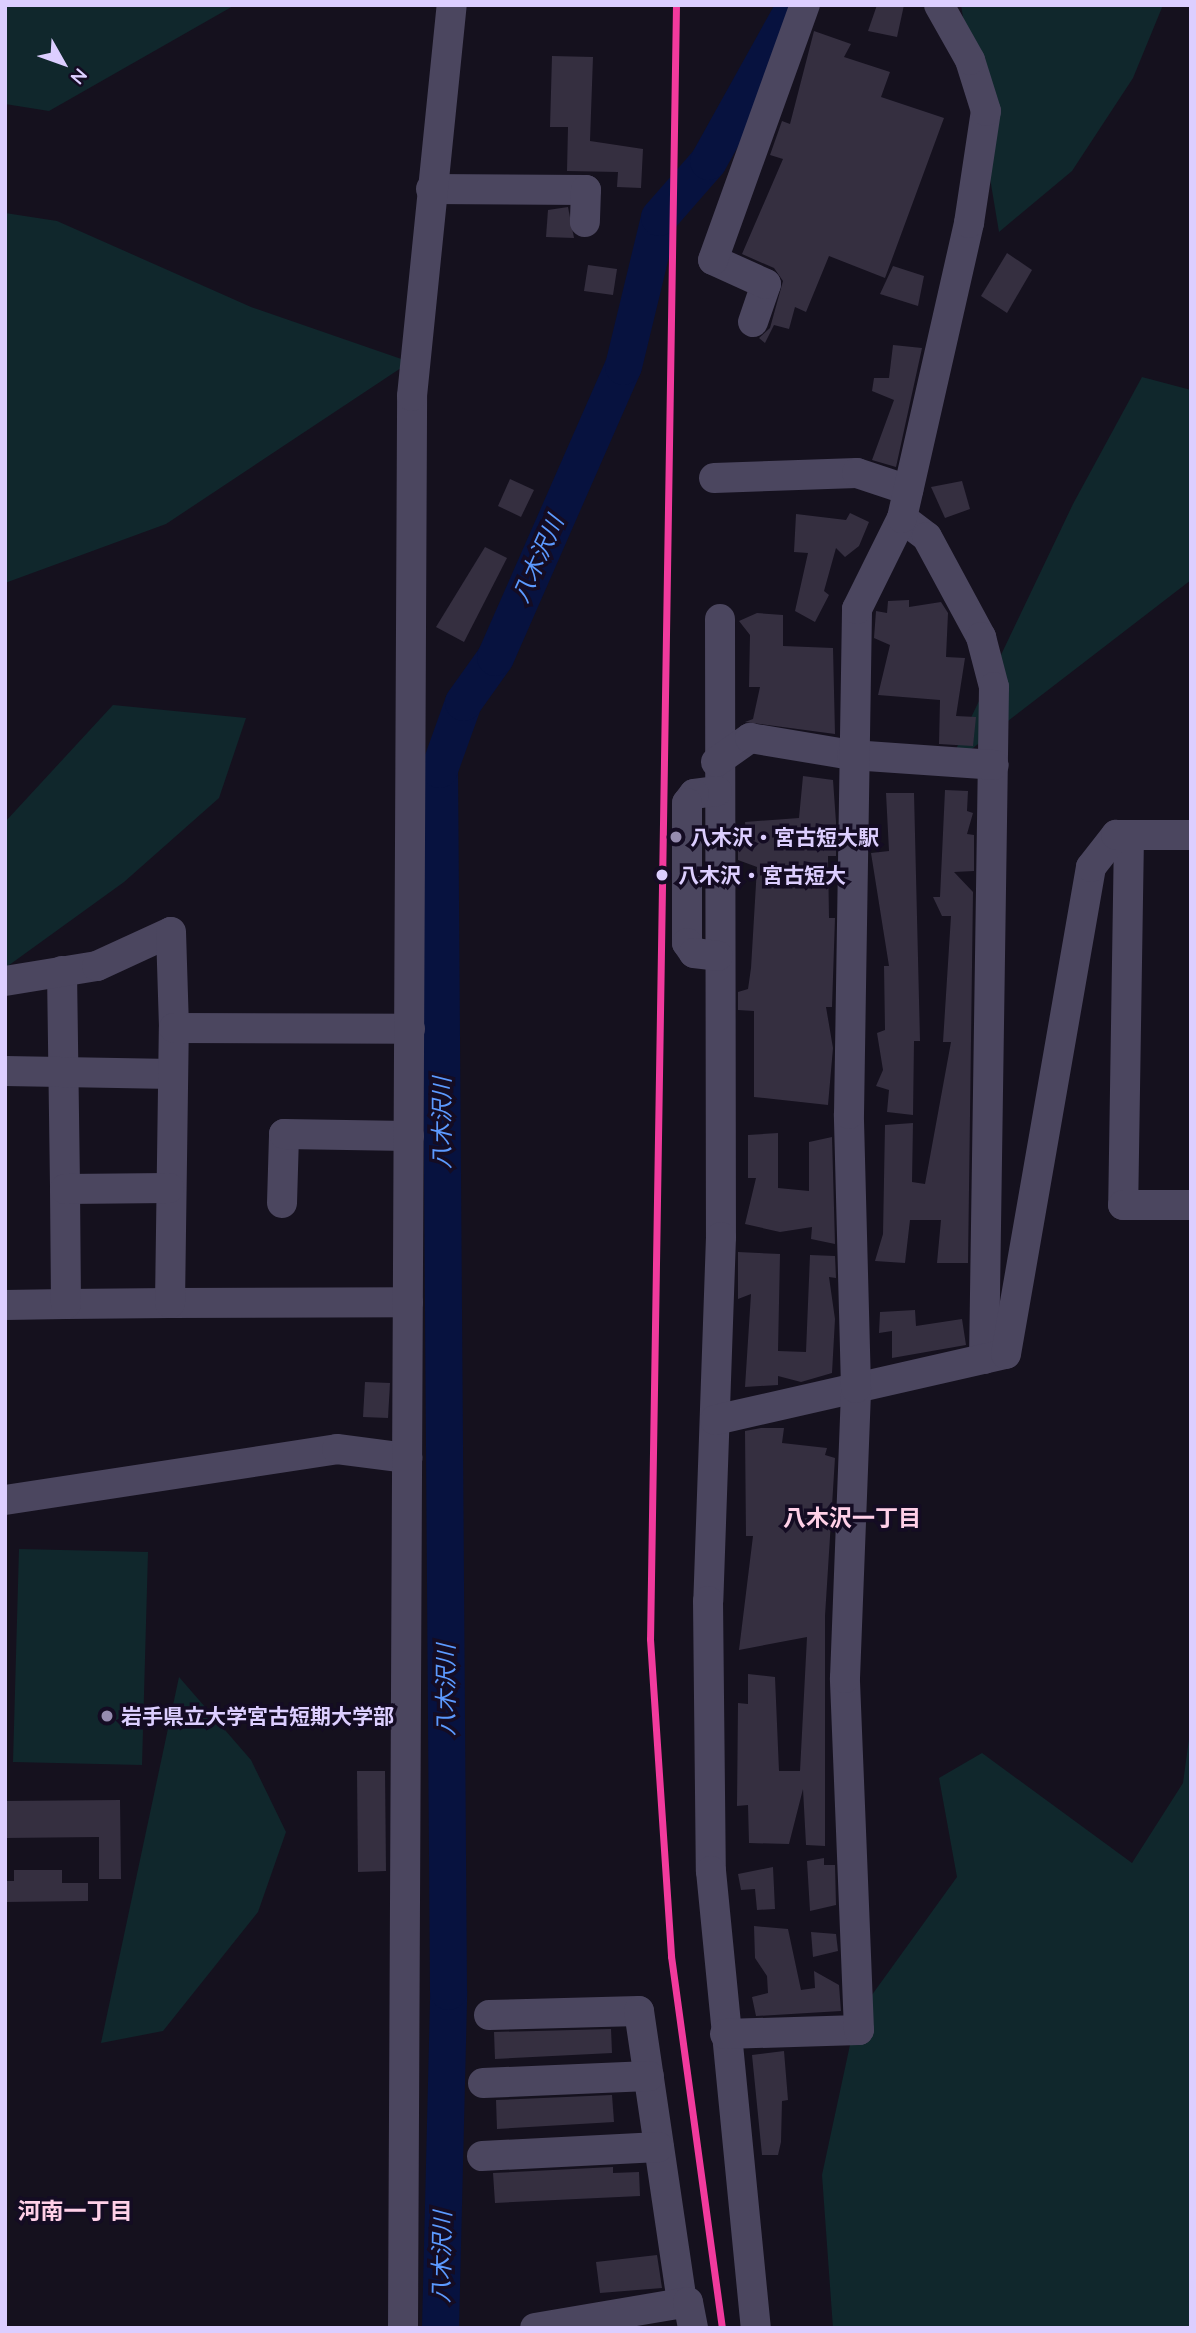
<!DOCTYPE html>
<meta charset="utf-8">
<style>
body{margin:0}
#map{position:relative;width:1196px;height:2333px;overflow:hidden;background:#15111e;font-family:Quicksand,"Noto Sans JP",sans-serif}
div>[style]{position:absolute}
.green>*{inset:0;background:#10272c}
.river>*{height:37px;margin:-18.5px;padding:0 18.5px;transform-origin:18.5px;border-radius:18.5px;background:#07123f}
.building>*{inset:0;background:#352f40}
.minor>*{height:30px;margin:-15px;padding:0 15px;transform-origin:15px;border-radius:15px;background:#4b465f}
.rail-1>*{height:7px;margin:-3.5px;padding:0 3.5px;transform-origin:3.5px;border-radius:3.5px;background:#f13a9d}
.dots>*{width:19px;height:19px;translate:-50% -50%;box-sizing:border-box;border:4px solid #140c23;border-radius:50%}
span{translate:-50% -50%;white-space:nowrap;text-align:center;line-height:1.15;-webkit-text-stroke:7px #140c23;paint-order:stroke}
.poi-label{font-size:21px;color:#dcceff;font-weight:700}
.left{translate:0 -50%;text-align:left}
.stop-label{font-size:21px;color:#dcceff;font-weight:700}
.water-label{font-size:23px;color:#5c9aff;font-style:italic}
.neighbourhood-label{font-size:23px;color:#ffd0e7;font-weight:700}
.frame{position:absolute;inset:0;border:7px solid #dcceff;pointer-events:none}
.north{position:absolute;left:28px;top:28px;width:70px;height:70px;-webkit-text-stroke:5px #140c23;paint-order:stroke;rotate:130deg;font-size:19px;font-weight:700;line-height:28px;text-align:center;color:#dcceff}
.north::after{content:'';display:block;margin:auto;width:24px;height:32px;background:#dcceff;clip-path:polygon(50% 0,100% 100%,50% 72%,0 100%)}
</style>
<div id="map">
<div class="green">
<i style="clip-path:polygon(5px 5px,235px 5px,49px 111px,5px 104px)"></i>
<i style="clip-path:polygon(961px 5px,1163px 5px,1133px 78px,1072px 171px,999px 232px)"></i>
<i style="clip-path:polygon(5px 213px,57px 221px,251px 307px,410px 362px,166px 524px,5px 583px)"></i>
<i style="clip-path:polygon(1142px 377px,1191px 390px,1191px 580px,947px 768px,1073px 504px)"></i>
<i style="clip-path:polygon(113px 705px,246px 718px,219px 798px,124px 882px,5px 968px,5px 822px)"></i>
<i style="clip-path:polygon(19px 1549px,148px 1552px,142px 1765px,13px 1762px)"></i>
<i style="clip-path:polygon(179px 1677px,251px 1760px,286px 1832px,258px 1912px,163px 2031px,101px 2043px)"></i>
<i style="clip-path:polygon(1191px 1724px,1191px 2328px,833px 2328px,822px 2175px,856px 2017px,957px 1877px,939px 1778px,982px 1753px,1132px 1863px,1183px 1783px)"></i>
</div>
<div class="river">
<i style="left:440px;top:2328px;width:337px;rotate:-88.6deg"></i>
<i style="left:448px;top:1991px;width:1222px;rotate:-90.42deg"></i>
<i style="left:439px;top:769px;width:71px;rotate:-70.3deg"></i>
<i style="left:463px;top:702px;width:55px;rotate:-54.6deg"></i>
<i style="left:495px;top:657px;width:318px;rotate:-66.3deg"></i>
<i style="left:623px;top:366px;width:153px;rotate:-76.4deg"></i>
<i style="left:659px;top:217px;width:74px;rotate:-48.8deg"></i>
<i style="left:708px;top:161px;width:179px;rotate:-60.9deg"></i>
</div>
<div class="building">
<i style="clip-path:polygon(877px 5px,904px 5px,897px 37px,868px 31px)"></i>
<i style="clip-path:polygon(814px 31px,851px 44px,844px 57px,890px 72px,881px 97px,944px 118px,885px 278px,829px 256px,806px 312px,795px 307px,789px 329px,774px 325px,765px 343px,759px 338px,770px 328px,783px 281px,774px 268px,742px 254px,783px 159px,770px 155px,782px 121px,790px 124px)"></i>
<i style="clip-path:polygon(552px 56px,593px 57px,590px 141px,643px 149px,641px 188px,617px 187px,618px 172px,567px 171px,568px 127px,550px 127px)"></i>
<i style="clip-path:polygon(568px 207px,574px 238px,546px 237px,548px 210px)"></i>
<i style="clip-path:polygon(1007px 253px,1032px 270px,1007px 313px,981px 296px)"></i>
<i style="clip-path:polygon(588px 265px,617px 269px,613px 295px,584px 291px)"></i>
<i style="clip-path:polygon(893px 266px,924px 276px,918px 306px,880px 294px)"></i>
<i style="clip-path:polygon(893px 345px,922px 348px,896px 467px,872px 460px,894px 400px,872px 391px,874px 378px,889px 378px)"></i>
<i style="clip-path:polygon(510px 479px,534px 490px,521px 517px,498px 506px)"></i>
<i style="clip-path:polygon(962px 481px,970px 509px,945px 518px,931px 487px)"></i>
<i style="clip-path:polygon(850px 513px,869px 522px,859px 546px,845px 557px,836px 548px,824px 591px,829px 595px,815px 622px,795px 611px,808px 553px,794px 552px,796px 514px,846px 520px)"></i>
<i style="clip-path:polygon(485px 547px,507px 558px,464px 642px,436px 627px)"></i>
<i style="clip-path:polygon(909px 600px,909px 607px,941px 602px,948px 613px,946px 657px,965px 658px,956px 716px,976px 717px,973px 746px,939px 744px,940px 700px,878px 695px,890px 645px,874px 638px,876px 611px,887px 613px,888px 601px)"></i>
<i style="clip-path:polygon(757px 613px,783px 615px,783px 646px,833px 648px,835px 734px,745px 722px,753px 719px,760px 687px,749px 687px,750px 635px,739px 621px)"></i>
<i style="clip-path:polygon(803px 776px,833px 780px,836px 822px,836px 856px,828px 856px,829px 918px,835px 918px,832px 1007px,826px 1007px,833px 1048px,828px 1105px,754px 1097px,754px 1011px,738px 1010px,738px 992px,748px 989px,751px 968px,757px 867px,738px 860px,738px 834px,746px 835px,745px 822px,799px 818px)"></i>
<i style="clip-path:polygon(945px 790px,968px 791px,967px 811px,973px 813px,967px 834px,974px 835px,974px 871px,954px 872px,973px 892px,968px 1263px,937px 1263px,941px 1220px,910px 1220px,905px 1263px,875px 1261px,883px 1234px,885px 1125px,913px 1123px,912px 1182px,925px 1184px,951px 1042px,943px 1042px,951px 916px,942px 916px,933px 897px,940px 897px)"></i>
<i style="clip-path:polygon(886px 793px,914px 793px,920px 1041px,914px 1041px,913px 1115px,887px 1112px,889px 1090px,876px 1086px,883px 1070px,877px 1033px,885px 1030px,884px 966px,889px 966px,871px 853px,889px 851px)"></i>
<i style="clip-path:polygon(778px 1133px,778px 1188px,809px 1191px,809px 1142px,832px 1137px,835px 1244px,811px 1239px,812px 1227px,780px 1232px,745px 1224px,756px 1178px,748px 1178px,748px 1135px)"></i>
<i style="clip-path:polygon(738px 1252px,780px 1254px,778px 1351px,806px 1352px,810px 1255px,835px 1256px,836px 1278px,829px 1277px,835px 1319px,832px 1373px,801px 1382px,778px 1376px,778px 1385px,745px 1387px,751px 1294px,738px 1299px)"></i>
<i style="clip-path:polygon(915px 1310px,916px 1326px,962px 1319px,966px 1345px,892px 1358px,892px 1331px,879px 1333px,880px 1312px)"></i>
<i style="clip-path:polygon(365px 1382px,390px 1383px,388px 1418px,363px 1417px)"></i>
<i style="clip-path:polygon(761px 1428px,784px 1428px,782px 1443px,827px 1448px,825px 1455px,835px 1458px,825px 1616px,825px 1846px,806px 1845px,803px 1789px,789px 1844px,749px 1843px,748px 1805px,737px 1806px,738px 1703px,748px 1704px,748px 1674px,775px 1677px,779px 1771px,800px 1771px,807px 1637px,739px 1650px,753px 1536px,746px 1536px,745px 1431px)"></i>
<i style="clip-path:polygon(357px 1771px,385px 1771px,386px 1871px,358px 1872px)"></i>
<i style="clip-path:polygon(120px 1800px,121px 1879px,99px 1879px,99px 1837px,5px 1838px,5px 1801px)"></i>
<i style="clip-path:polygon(824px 1858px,824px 1865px,835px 1865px,836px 1905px,810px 1911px,807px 1861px)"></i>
<i style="clip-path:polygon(773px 1867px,775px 1909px,757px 1910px,755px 1889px,741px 1890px,738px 1874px)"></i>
<i style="clip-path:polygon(14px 1870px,62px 1870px,62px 1883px,88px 1883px,88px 1901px,5px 1902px,5px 1881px,14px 1881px)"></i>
<i style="clip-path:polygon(754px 1926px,788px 1929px,801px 1990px,815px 1988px,814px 1971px,839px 1985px,841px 2011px,756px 2016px,752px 1997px,768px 1993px,767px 1976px,755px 1958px)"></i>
<i style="clip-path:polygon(811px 1932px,836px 1934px,838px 1951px,813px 1957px)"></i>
<i style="clip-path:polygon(611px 2029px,612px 2053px,495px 2059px,494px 2032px)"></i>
<i style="clip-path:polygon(784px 2051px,788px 2100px,782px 2101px,781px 2142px,778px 2155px,762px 2155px,752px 2055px)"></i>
<i style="clip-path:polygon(612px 2095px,614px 2122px,497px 2129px,496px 2100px)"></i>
<i style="clip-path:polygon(613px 2167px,613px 2173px,639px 2172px,640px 2196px,495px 2203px,493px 2173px)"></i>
<i style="clip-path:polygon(657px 2255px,662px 2288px,600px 2293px,596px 2262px)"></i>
</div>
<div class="minor">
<i style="left:431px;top:189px;width:155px;rotate:0.4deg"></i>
<i style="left:586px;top:190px;width:32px;rotate:92deg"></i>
<i style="left:753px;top:322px;width:40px;rotate:-71.1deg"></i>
<i style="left:766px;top:284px;width:58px;rotate:-155.6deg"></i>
<i style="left:713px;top:260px;width:271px;rotate:-70.2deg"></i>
<i style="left:714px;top:478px;width:143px;rotate:-2deg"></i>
<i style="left:857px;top:473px;width:54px;rotate:18.4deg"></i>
<i style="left:902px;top:518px;width:31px;rotate:37deg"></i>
<i style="left:927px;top:537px;width:114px;rotate:61.6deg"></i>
<i style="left:981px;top:637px;width:52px;rotate:75.4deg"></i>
<i style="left:994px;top:687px;width:672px;rotate:90.85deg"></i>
<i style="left:720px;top:619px;width:618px;rotate:89.91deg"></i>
<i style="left:721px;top:1237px;width:364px;rotate:92deg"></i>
<i style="left:708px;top:1601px;width:270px;rotate:89.4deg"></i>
<i style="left:711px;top:1871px;width:459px;rotate:84.4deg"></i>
<i style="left:716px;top:762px;width:42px;rotate:-35.2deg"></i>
<i style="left:750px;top:738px;width:103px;rotate:9.5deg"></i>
<i style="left:852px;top:755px;width:142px;rotate:4deg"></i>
<i style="left:717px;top:791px;width:23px;rotate:173deg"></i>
<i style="left:694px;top:794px;width:11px;rotate:128deg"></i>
<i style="left:687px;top:803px;width:140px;rotate:90deg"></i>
<i style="left:687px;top:943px;width:12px;rotate:55deg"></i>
<i style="left:694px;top:953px;width:24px;rotate:7deg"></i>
<i style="left:1129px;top:835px;width:370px;rotate:90.9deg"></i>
<i style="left:1123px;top:1205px;width:68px"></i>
<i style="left:62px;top:971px;width:218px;rotate:89.2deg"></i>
<i style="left:5px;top:981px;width:93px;rotate:-9.3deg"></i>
<i style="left:97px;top:966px;width:81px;rotate:-24.7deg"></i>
<i style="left:171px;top:932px;width:96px;rotate:88.2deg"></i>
<i style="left:5px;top:1071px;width:168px;rotate:1deg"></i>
<i style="left:282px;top:1203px;width:69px;rotate:-88.3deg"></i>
<i style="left:284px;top:1134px;width:125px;rotate:0.9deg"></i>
<i style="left:170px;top:1303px;width:238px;rotate:-0.2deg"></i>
<i style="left:66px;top:1304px;width:104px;rotate:-0.6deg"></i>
<i style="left:170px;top:1303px;width:275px;rotate:-89.2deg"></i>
<i style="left:174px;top:1028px;width:236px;rotate:0.2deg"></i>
<i style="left:5px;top:1305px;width:61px;rotate:-0.9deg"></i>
<i style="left:66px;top:1304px;width:115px;rotate:-90.5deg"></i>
<i style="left:65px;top:1189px;width:104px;rotate:-0.6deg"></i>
<i style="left:715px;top:1420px;width:298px;rotate:-12.8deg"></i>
<i style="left:1006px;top:1354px;width:494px;rotate:-80.1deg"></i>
<i style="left:1091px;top:867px;width:41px;rotate:-52deg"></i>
<i style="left:1116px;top:835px;width:75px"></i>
<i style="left:5px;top:1500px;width:336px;rotate:-8.7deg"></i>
<i style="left:337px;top:1449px;width:71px;rotate:7.3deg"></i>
<i style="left:489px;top:2015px;width:150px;rotate:-1.5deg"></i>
<i style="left:639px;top:2011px;width:295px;rotate:81.6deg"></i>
<i style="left:725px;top:2034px;width:134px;rotate:-1.7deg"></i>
<i style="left:859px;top:2030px;width:352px;rotate:-92.3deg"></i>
<i style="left:845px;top:1678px;width:290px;rotate:-87.8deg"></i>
<i style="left:856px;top:1388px;width:274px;rotate:-91.5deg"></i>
<i style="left:849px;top:1114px;width:505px;rotate:-89.09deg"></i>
<i style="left:857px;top:609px;width:102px;rotate:-63.7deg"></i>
<i style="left:902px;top:518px;width:303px;rotate:-77.2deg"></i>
<i style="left:969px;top:223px;width:113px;rotate:-81.4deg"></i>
<i style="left:986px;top:111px;width:53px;rotate:-107.4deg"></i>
<i style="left:970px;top:60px;width:63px;rotate:-119.4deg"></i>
<i style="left:483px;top:2083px;width:166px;rotate:-2.4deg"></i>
<i style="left:482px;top:2156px;width:177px;rotate:-2.9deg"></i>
<i style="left:403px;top:2328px;width:1932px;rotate:-89.73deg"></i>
<i style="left:412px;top:396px;width:393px;rotate:-84.2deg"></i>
<i style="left:535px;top:2328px;width:155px;rotate:-9.6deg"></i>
<i style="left:688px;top:2302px;width:26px;rotate:79deg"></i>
</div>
<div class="rail-1">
<i style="left:676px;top:5px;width:1634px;rotate:90.91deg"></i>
<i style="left:650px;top:1639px;width:318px;rotate:86.2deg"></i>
<i style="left:671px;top:1956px;width:375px;rotate:82.2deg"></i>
</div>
<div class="dots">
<i style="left:676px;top:837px;background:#968cb0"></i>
<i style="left:662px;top:875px;background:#dcceff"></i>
<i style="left:107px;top:1716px;background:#968cb0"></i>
</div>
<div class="poi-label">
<span class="left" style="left:690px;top:837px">八木沢・宮古短大駅</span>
<span class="left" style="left:121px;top:1716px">岩手県立大学宮古短期大学部</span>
</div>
<div class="stop-label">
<span class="left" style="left:678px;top:875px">八木沢・宮古短大</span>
</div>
<div class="water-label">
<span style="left:538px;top:559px;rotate:-66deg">八木沢川</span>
<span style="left:442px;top:1123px;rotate:-90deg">八木沢川</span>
<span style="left:446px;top:1690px;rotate:-90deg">八木沢川</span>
<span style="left:442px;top:2257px;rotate:-89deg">八木沢川</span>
</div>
<div class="neighbourhood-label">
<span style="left:852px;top:1518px">八木沢一丁目</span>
<span style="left:75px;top:2211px">河南一丁目</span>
</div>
<div class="frame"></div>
<div class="north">N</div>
</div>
